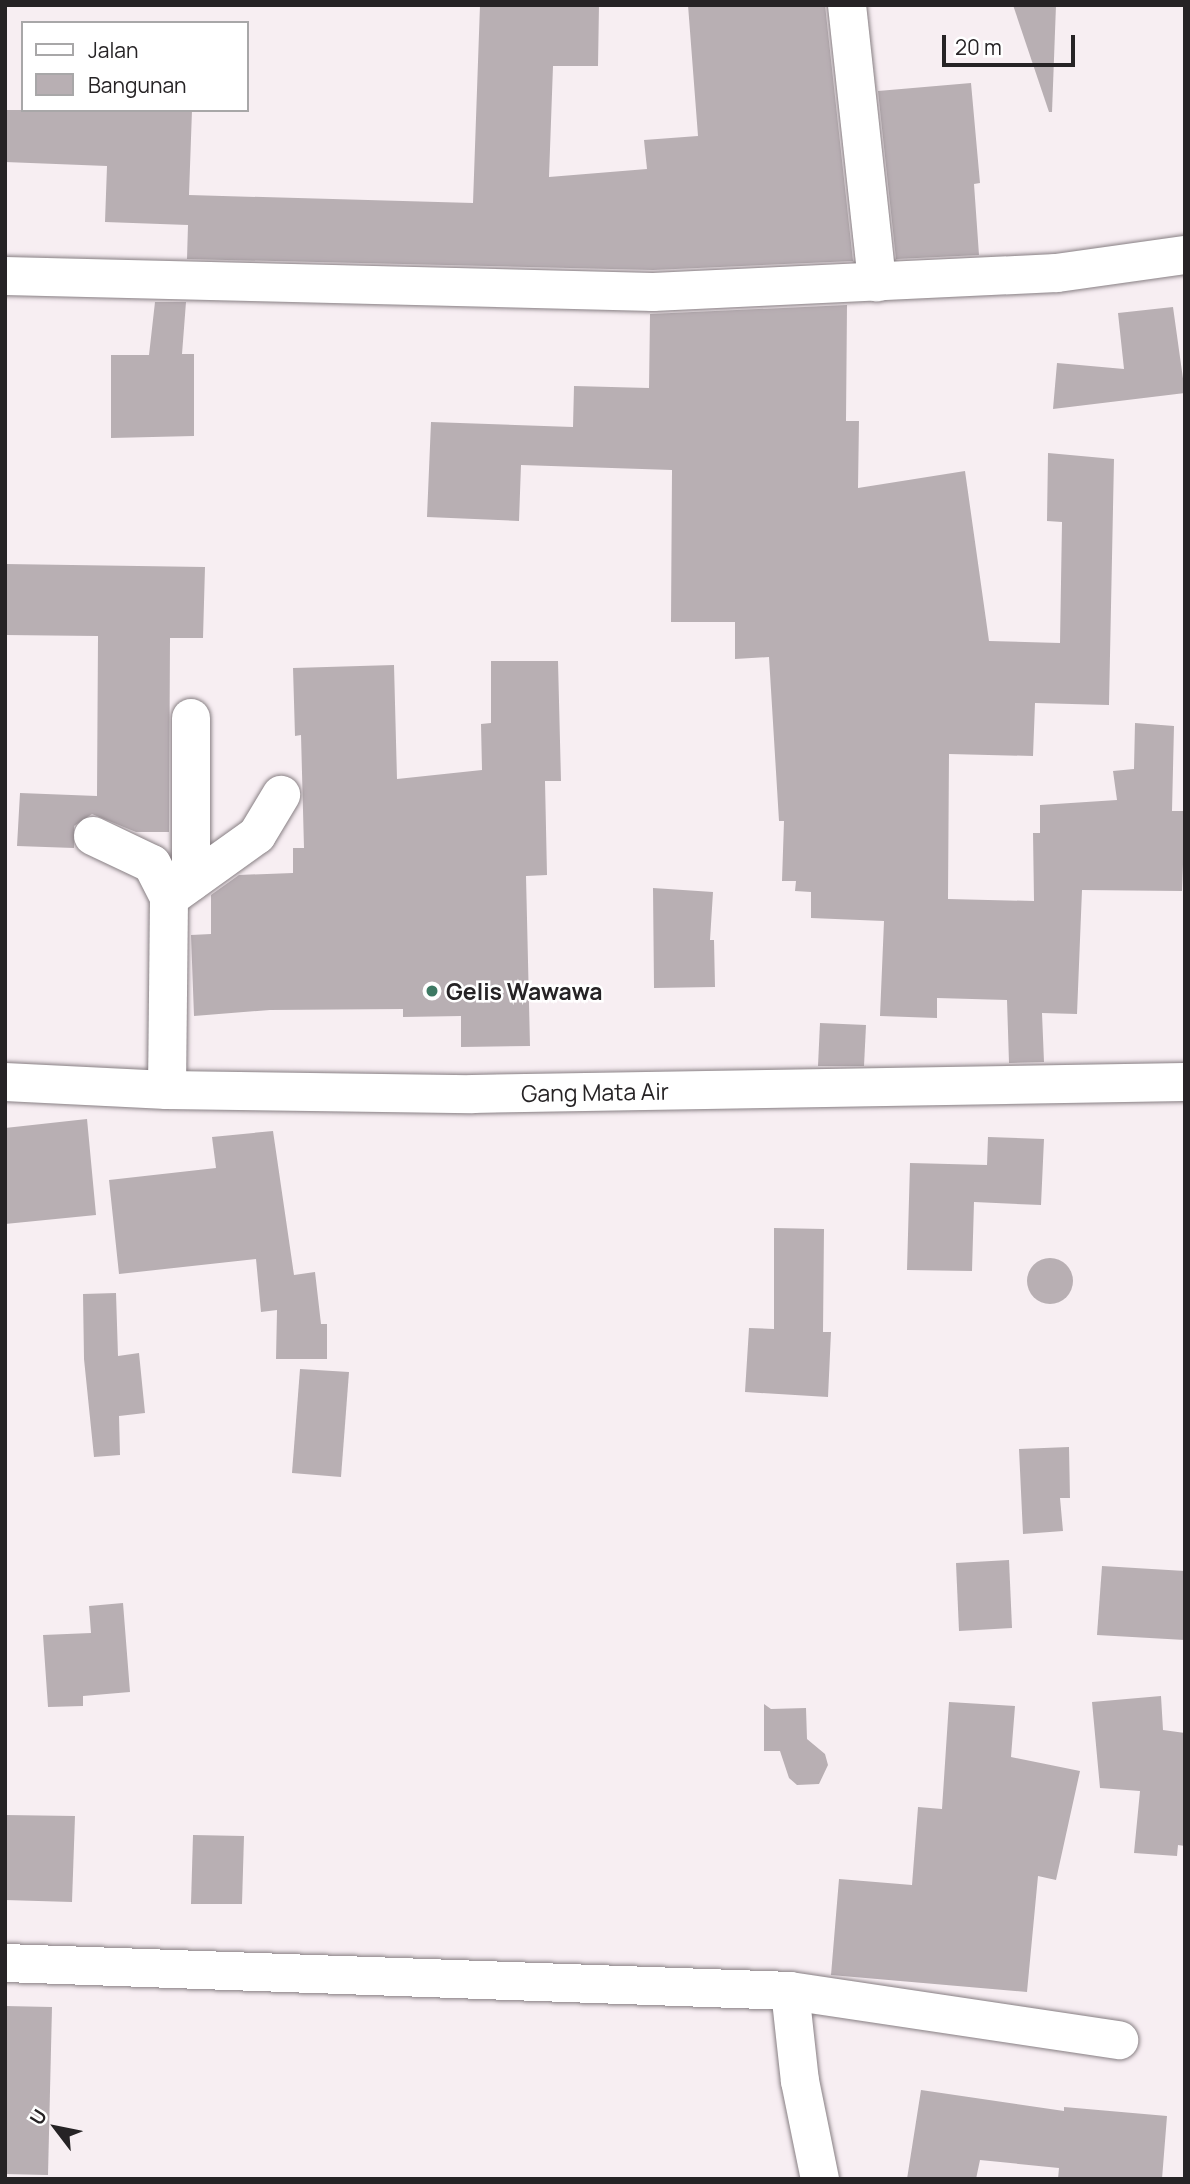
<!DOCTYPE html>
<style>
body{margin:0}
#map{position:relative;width:1190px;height:2184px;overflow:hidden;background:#f7eef2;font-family:Manrope,sans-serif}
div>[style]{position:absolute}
.building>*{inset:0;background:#b8afb3}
.round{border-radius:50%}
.roads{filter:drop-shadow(0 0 2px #877f83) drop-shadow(0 0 2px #877f83)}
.minor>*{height:38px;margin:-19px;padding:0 19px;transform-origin:19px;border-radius:19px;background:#fff}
.dots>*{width:19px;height:19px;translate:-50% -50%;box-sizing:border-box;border:4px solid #fff;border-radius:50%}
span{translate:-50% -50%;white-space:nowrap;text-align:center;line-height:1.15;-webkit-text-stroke:5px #fff;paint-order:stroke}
.poi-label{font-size:23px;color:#262325;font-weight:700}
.left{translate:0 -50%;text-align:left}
.street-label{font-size:23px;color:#262325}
.frame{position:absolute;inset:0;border:7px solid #262325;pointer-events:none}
.legend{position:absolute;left:21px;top:21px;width:228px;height:91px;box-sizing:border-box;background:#fff;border:2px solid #a8a7a8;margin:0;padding:9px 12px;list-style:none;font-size:21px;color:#262325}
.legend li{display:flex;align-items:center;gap:14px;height:35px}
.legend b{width:35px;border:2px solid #a8a7a8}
.north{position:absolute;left:21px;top:2093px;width:70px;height:70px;-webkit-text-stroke:5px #fff;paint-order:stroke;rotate:302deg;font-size:19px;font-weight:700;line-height:28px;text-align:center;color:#262325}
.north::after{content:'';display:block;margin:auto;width:24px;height:32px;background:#262325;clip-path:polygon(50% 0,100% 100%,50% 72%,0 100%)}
.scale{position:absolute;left:942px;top:35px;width:133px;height:32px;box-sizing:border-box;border:4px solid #262325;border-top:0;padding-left:9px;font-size:21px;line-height:24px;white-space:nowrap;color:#262325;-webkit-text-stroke:5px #fff;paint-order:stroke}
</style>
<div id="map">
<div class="building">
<i style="clip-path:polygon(480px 5px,599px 5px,598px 66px,553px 66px,549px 177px,647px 169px,644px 140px,698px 136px,688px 5px,825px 5px,853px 261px,653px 270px,187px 259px,188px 225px,105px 222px,107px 166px,5px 162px,5px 110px,192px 110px,189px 195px,473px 203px)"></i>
<i style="clip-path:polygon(1013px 5px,1056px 5px,1052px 112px,1049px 112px)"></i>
<i style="clip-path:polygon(971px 83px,980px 183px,974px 184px,979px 255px,896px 259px,878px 91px)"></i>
<i style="clip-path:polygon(155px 302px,186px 302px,182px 354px,194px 354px,194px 436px,111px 438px,111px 355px,149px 355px)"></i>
<i style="clip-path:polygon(847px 305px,846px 421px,859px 421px,858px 488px,965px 471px,989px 641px,1060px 643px,1062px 522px,1047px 521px,1048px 453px,1114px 459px,1109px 705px,1035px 703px,1033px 756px,949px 754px,948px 899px,1034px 901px,1033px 833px,1040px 833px,1040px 805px,1117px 800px,1113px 771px,1134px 769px,1135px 723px,1174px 726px,1172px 811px,1185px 811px,1182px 891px,1082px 890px,1077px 1014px,1042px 1013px,1044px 1062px,1009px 1063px,1007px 1000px,937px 998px,937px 1018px,880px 1016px,884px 921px,811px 918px,811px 892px,795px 891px,796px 881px,782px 881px,784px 821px,779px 821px,769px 657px,735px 659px,735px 622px,671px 622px,672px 470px,521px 465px,519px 521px,427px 517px,431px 422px,573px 427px,574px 386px,649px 388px,650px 314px)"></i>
<i style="clip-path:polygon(1173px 307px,1185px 393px,1053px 409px,1057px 363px,1124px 369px,1118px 313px)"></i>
<i style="clip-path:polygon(5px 564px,205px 567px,203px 638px,170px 638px,169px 832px,136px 832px,92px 814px,74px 826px,74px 848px,17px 846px,20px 793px,97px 796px,98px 636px,5px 635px)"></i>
<i style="clip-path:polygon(491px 661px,558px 661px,561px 781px,545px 781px,547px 875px,526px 876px,530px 1046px,461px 1047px,461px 1016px,403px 1017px,403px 1009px,270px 1010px,194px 1016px,191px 935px,211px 934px,211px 895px,239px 875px,293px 873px,293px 848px,304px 848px,301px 735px,295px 736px,293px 668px,394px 665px,397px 779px,482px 770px,481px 724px,491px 723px)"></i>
<i style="clip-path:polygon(653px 888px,713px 892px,710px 940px,714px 940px,715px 987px,654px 988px)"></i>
<i style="clip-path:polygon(820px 1023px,866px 1025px,864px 1066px,818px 1066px)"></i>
<i style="clip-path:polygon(87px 1119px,96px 1215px,5px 1224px,5px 1128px)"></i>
<i style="clip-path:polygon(273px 1131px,294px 1275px,315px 1272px,321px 1324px,327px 1324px,327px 1359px,276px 1359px,277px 1310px,261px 1312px,256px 1259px,119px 1274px,109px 1180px,216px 1168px,212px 1137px)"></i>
<i style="clip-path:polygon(988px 1137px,1044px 1139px,1041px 1205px,974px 1202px,972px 1271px,907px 1270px,910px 1163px,987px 1165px)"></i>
<i style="clip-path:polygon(774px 1228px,824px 1229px,823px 1332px,831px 1332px,828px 1397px,745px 1392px,749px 1328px,774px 1329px)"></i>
<i class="round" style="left:1027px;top:1258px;width:46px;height:46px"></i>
<i style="clip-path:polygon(116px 1293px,118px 1356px,139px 1353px,145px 1413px,119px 1416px,120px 1455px,94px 1457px,84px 1359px,83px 1294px)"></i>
<i style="clip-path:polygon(300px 1369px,349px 1372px,341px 1477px,292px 1473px)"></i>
<i style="clip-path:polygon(1069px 1447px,1070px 1498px,1060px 1498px,1063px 1531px,1023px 1534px,1019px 1449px)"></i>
<i style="clip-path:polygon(1009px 1560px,1012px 1628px,959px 1631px,956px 1563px)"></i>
<i style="clip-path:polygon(1102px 1566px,1185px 1571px,1185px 1640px,1097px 1635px)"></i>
<i style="clip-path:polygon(123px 1603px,130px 1692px,83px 1696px,83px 1706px,48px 1707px,43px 1635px,91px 1633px,89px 1606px)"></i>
<i style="clip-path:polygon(1161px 1696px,1163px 1730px,1185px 1733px,1185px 1846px,1178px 1845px,1177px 1856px,1134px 1853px,1140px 1791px,1100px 1788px,1092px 1702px)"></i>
<i style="clip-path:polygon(949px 1702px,1015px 1706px,1011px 1757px,1080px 1771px,1056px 1880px,1038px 1876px,1027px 1992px,831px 1975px,839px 1879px,912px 1885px,918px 1807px,942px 1809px)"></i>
<i style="clip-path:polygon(764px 1704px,771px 1709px,806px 1708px,807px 1739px,825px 1754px,828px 1765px,819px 1784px,797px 1785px,789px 1778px,780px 1751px,764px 1751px)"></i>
<i style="clip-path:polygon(5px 1815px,75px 1816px,72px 1902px,5px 1900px)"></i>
<i style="clip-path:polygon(193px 1835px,244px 1836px,242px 1904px,191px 1904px)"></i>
<i style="clip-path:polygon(5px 2006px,52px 2007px,48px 2175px,5px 2174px)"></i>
<i style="clip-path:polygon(921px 2090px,1064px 2111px,1064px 2107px,1167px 2116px,1162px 2179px,1058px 2179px,1059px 2168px,980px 2160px,976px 2179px,907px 2179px)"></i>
</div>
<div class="roads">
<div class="minor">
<i style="left:847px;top:5px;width:279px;rotate:83.8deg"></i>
<i style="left:5px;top:276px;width:648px;rotate:1.41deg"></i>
<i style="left:653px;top:292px;width:404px;rotate:-2.7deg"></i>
<i style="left:1057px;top:273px;width:129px;rotate:-8deg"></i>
<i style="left:93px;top:836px;width:65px;rotate:25.4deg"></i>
<i style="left:152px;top:864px;width:38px;rotate:63deg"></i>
<i style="left:191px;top:882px;width:164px;rotate:-90deg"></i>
<i style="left:5px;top:1082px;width:162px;rotate:2.8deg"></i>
<i style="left:167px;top:1090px;width:305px;rotate:0.8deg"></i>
<i style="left:472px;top:1094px;width:713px;rotate:-0.96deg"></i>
<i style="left:167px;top:1090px;width:192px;rotate:-89.4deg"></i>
<i style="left:169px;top:898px;width:108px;rotate:-35.6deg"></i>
<i style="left:257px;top:835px;width:47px;rotate:-59deg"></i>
<i style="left:5px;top:1963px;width:785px;rotate:2.04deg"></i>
<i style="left:790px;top:1991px;width:333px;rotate:8.5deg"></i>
<i style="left:790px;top:1991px;width:91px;rotate:83.7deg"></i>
<i style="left:800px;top:2081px;width:100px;rotate:78.5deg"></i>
</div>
</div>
<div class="dots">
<i style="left:432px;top:991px;background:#3d7963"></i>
</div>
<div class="poi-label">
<span class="left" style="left:446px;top:991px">Gelis Wawawa</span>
</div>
<div class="street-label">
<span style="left:595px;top:1092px;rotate:-1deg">Gang Mata Air</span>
</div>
<div class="frame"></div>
<ul class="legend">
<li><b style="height:9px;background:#fff"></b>Jalan</li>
<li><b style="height:19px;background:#b8afb3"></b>Bangunan</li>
</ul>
<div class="north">U</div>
<div class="scale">20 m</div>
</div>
